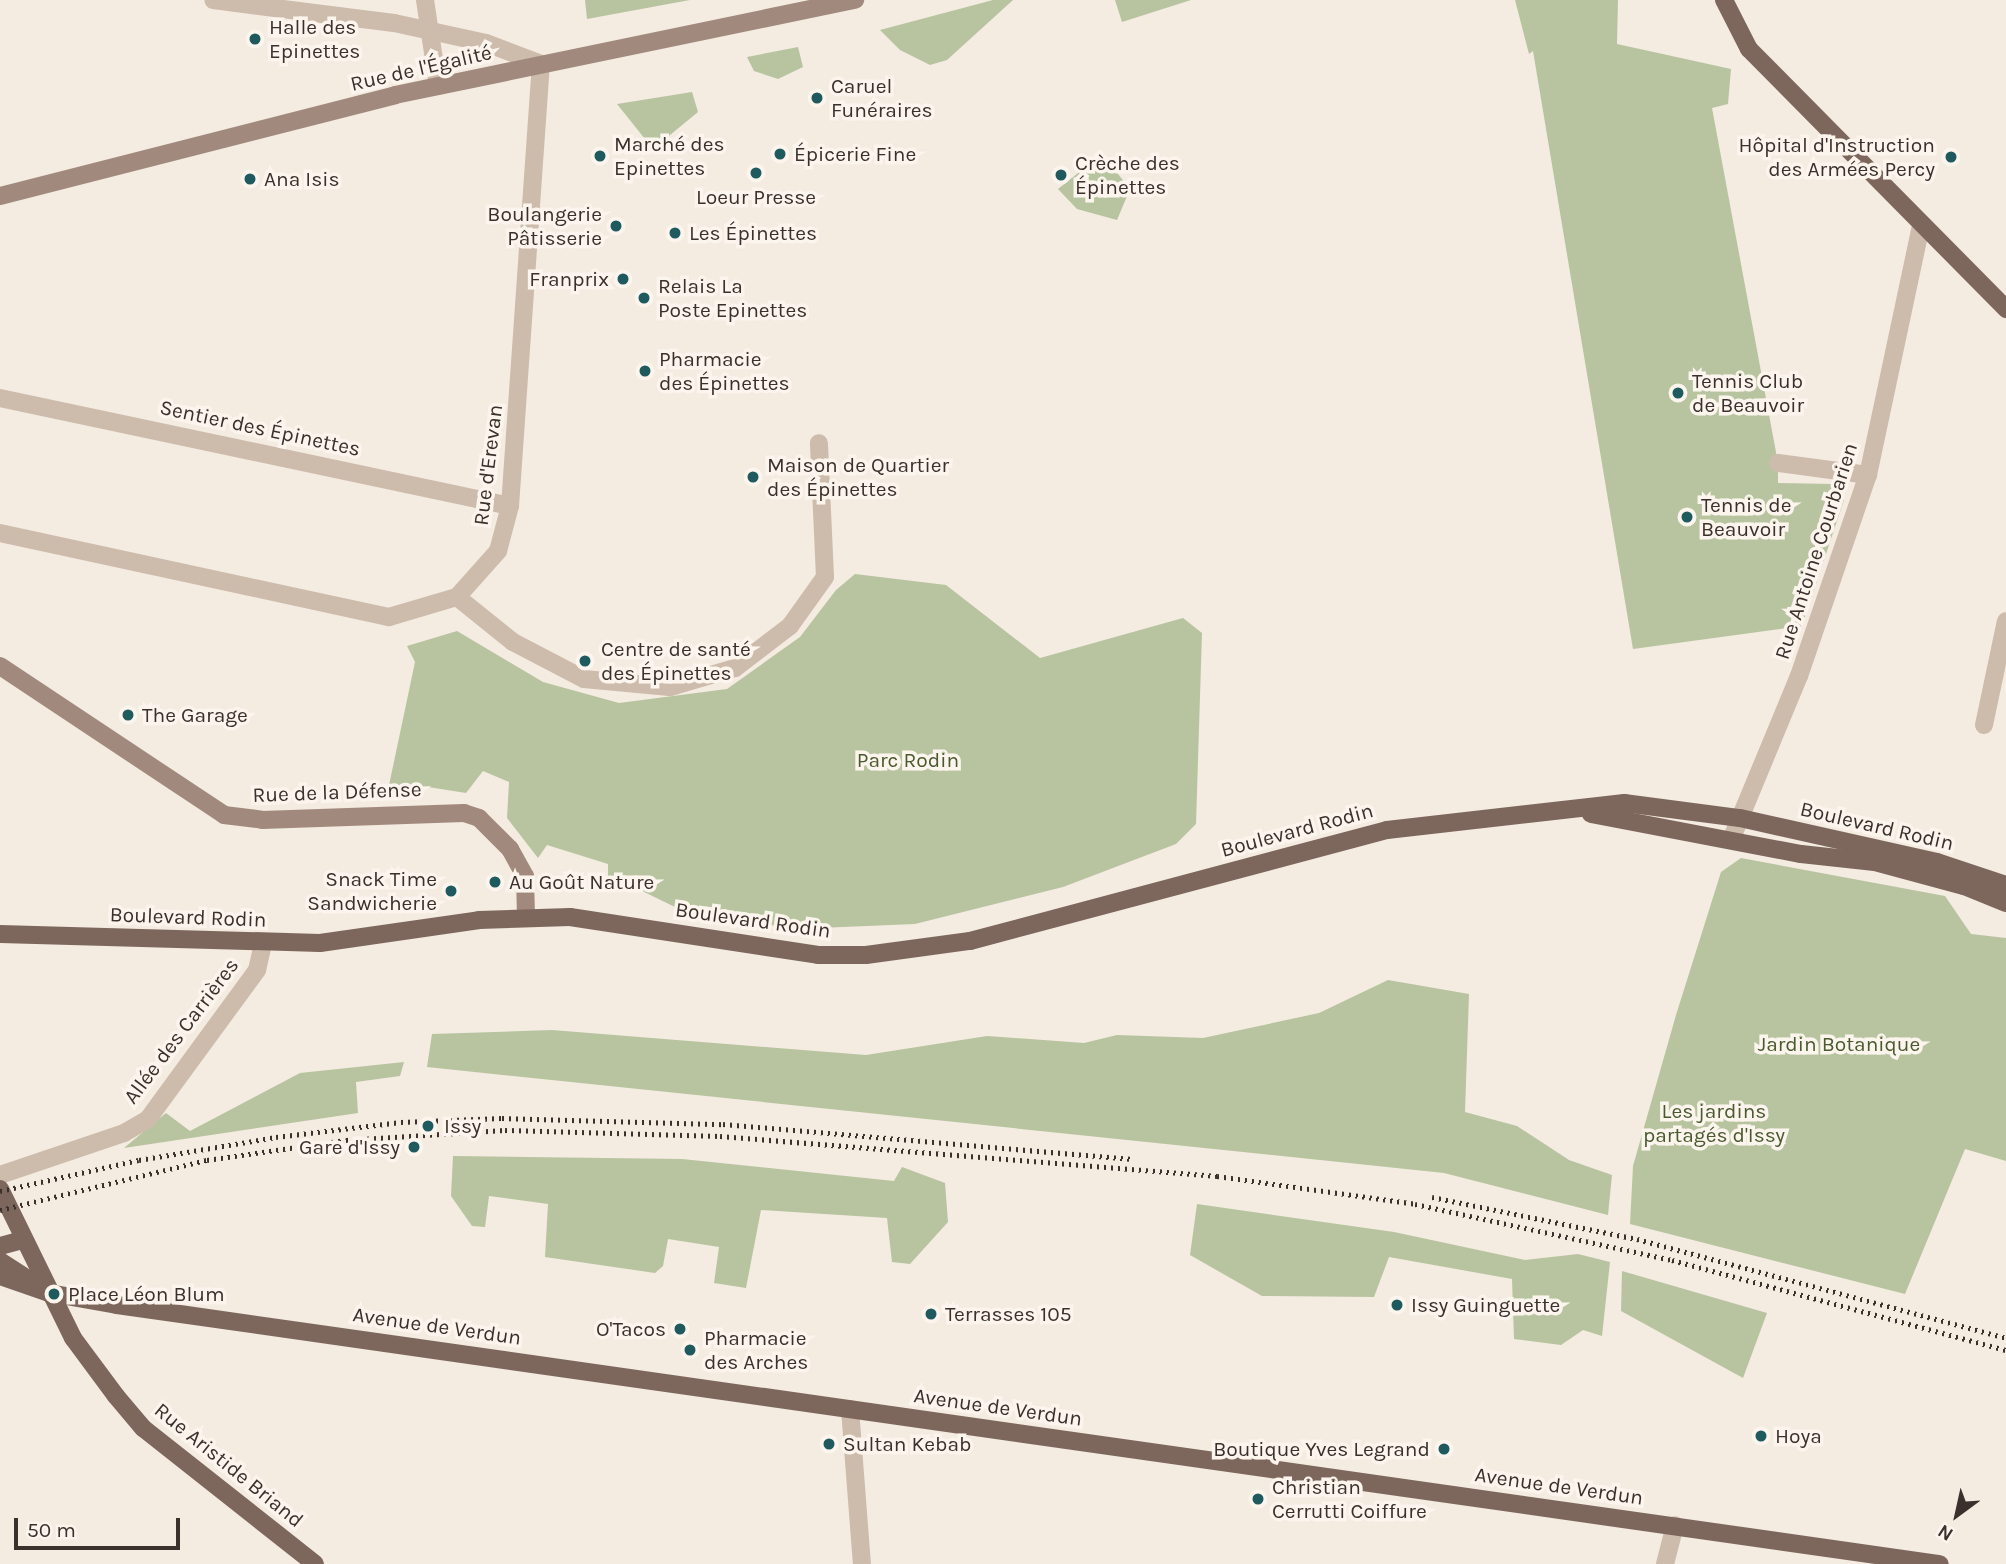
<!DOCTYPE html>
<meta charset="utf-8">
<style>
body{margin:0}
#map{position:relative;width:2006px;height:1564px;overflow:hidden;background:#f4ebe1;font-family:Karla,sans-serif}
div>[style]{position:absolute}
.green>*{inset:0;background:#b8c4a0}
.street>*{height:18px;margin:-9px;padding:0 9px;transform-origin:9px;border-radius:9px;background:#cdbbac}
.secondary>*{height:18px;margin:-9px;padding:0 9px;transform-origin:9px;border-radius:9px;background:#a18a7d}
.primary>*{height:18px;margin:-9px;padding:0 9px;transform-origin:9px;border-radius:9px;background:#7d675c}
.rail>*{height:5px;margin-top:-2.5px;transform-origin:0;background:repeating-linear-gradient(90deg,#3b302b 0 2px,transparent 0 7px)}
.dots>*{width:19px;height:19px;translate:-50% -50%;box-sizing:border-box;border:4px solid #fbf5ee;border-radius:50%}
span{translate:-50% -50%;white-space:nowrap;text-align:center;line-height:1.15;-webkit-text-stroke:7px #fbf5ee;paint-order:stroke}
.poi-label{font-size:21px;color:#3b302b}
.left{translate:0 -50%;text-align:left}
.right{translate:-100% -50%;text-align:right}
.street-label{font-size:21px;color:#3b302b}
.park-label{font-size:21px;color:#4a5a2e}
.north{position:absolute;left:1922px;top:1480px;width:70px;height:70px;-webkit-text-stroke:5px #fbf5ee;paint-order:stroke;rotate:213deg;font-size:19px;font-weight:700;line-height:28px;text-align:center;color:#3b302b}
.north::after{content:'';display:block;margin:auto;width:24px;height:32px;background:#3b302b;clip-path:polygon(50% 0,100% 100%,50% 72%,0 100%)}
.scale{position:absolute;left:14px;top:1518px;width:166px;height:32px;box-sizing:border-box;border:4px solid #3b302b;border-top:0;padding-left:9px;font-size:21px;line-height:24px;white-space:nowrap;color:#3b302b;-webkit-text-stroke:5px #fbf5ee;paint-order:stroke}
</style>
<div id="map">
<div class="green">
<i style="clip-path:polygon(585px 0,690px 0,587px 19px)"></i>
<i style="clip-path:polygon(993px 0,1013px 0,947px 60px,930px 65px,900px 50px,880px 30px)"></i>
<i style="clip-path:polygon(1115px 0,1191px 0,1122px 22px)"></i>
<i style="clip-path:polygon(1515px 0,1618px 0,1617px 44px,1731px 69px,1728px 104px,1712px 108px,1778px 463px,1778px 483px,1834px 484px,1844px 500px,1802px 626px,1633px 649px,1533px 51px,1529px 54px)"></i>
<i style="clip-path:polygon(798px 47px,803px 67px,778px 79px,754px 71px,747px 57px)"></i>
<i style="clip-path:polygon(692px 92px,698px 112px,653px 149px,617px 104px)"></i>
<i style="clip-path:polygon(1102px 154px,1130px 189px,1117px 220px,1077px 209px,1058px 189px)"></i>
<i style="clip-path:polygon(855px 574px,946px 585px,1040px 658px,1183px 618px,1202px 633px,1196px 824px,1176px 844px,1063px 887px,915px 924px,794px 929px,679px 909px,636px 888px,608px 881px,608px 864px,547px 845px,538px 858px,507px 818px,509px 782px,483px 771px,466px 793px,428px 787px,388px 790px,415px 662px,407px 646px,457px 631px,543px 682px,619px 703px,727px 689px,800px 637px,836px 590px)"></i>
<i style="clip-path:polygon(1741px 858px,1945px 896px,1971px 934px,2006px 938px,2006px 1161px,1965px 1149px,1905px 1294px,1630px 1224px,1633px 1166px,1676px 1015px,1721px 872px)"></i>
<i style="clip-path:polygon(1388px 980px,1469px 994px,1465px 1112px,1517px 1126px,1569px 1160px,1612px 1175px,1608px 1215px,1444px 1173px,427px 1067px,432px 1034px,552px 1030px,866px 1055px,987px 1036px,1084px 1043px,1117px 1035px,1203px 1038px,1319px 1013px)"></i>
<i style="clip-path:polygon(404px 1062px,400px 1076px,356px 1082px,358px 1113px,124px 1148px,166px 1113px,190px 1131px,300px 1073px)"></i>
<i style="clip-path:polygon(453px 1156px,682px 1159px,894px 1181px,902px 1167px,945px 1183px,948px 1222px,910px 1264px,892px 1262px,887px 1218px,761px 1210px,746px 1288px,714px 1283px,719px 1247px,668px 1239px,663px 1266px,655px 1273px,545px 1257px,548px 1204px,489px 1196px,485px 1227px,472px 1226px,451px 1196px)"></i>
<i style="clip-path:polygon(1197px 1204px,1394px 1232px,1525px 1260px,1578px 1254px,1610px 1262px,1602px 1336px,1583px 1330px,1561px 1345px,1514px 1339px,1512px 1279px,1389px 1257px,1374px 1297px,1262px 1296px,1190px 1255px)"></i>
<i style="clip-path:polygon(1622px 1271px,1767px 1313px,1743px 1378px,1621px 1311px)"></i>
</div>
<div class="street">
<i style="left:425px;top:0;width:87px;rotate:81.4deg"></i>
<i style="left:0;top:398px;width:521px;rotate:11.96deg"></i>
<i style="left:1778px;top:463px;width:91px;rotate:7.6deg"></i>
<i style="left:0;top:533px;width:398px;rotate:12.2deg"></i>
<i style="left:389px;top:617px;width:71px;rotate:-16.4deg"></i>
<i style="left:457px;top:597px;width:62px;rotate:-48.3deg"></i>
<i style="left:498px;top:551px;width:47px;rotate:-75.1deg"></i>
<i style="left:510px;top:506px;width:443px;rotate:-86deg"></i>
<i style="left:541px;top:64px;width:59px;rotate:-159.1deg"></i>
<i style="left:486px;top:43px;width:94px;rotate:-167.7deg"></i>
<i style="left:394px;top:23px;width:182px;rotate:-172.8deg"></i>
<i style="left:457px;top:597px;width:72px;rotate:38.8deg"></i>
<i style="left:513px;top:642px;width:80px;rotate:27.5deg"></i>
<i style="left:584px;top:679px;width:86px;rotate:5.3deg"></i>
<i style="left:670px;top:687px;width:68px;rotate:-16.3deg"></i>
<i style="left:735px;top:668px;width:69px;rotate:-37.4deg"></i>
<i style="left:790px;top:626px;width:60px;rotate:-54.5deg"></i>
<i style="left:825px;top:577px;width:134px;rotate:-92.6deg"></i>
<i style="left:1984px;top:725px;width:106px;rotate:-78.1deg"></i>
<i style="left:1731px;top:840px;width:178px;rotate:-67.5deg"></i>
<i style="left:1799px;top:676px;width:213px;rotate:-71.1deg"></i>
<i style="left:1868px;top:475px;width:256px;rotate:-78deg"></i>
<i style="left:0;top:1175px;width:131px;rotate:-18.7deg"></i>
<i style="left:124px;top:1133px;width:28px;rotate:-30deg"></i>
<i style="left:148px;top:1119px;width:185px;rotate:-53.8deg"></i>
<i style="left:257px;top:970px;width:28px;rotate:-77deg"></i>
<i style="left:850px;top:1409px;width:155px;rotate:85.6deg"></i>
<i style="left:1665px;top:1564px;width:40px;rotate:-75.6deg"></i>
</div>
<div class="secondary">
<i style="left:0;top:196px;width:408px;rotate:-14.3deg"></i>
<i style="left:395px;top:95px;width:470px;rotate:-11.7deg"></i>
<i style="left:0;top:666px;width:269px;rotate:33.6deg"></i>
<i style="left:224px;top:815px;width:38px;rotate:7deg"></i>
<i style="left:262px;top:820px;width:202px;rotate:-2deg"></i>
<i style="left:464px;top:813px;width:16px;rotate:18deg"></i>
<i style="left:479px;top:818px;width:44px;rotate:45deg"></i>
<i style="left:510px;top:849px;width:31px;rotate:61deg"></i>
<i style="left:525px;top:876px;width:40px;rotate:88.6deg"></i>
</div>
<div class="primary">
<i style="left:1724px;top:0;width:55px;rotate:63deg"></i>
<i style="left:1749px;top:49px;width:366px;rotate:45.3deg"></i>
<i style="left:1591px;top:814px;width:214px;rotate:10.8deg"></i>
<i style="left:1801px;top:854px;width:74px;rotate:6.2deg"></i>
<i style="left:1875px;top:862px;width:92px;rotate:15.1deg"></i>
<i style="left:1964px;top:886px;width:45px;rotate:22deg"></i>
<i style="left:0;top:934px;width:320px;rotate:1.6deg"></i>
<i style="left:320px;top:943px;width:161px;rotate:-8.2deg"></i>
<i style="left:479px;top:920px;width:91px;rotate:-1.9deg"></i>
<i style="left:570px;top:917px;width:251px;rotate:8.7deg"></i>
<i style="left:818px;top:955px;width:48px"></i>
<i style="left:866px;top:955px;width:105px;rotate:-7.7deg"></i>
<i style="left:970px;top:941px;width:432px;rotate:-14.9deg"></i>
<i style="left:1387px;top:830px;width:239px;rotate:-6.5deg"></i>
<i style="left:1624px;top:803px;width:117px;rotate:7.4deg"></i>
<i style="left:1740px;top:818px;width:202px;rotate:12.6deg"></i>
<i style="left:1937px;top:862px;width:73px;rotate:18.4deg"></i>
<i style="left:0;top:1189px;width:166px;rotate:63.9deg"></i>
<i style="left:73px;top:1338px;width:72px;rotate:53.4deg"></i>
<i style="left:116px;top:1396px;width:42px;rotate:49.8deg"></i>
<i style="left:143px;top:1428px;width:219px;rotate:38.3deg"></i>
<i style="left:0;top:1246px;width:24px;rotate:-15deg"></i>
<i style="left:0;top:1261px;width:31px;rotate:33deg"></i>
<i style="left:0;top:1276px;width:52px;rotate:19.1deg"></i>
<i style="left:49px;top:1293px;width:69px;rotate:10deg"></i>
<i style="left:117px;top:1305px;width:1841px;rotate:8.09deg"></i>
</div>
<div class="rail">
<i style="left:0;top:1191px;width:142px;rotate:-12.6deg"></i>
<i style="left:139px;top:1160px;width:139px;rotate:-9.5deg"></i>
<i style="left:276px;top:1137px;width:126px;rotate:-6.8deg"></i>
<i style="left:401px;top:1122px;width:101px;rotate:-2.3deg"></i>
<i style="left:502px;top:1118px;width:221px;rotate:1.6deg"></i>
<i style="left:723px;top:1124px;width:411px;rotate:4.9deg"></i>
<i style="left:1432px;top:1197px;width:209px;rotate:11.6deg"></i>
<i style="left:1637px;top:1239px;width:382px;rotate:15deg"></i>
<i style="left:0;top:1210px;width:213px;rotate:-13.6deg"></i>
<i style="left:207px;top:1160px;width:140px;rotate:-8.2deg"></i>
<i style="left:346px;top:1140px;width:159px;rotate:-3.6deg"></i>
<i style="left:505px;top:1130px;width:215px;rotate:1.6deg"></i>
<i style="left:720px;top:1136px;width:499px;rotate:4.6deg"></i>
<i style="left:1217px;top:1176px;width:200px;rotate:8deg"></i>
<i style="left:1415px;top:1204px;width:263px;rotate:12.3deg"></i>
<i style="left:1672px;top:1260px;width:346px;rotate:15.1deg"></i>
</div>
<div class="dots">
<i style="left:255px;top:39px;background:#1f5a5e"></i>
<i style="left:817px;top:98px;background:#1f5a5e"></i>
<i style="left:780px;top:154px;background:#1f5a5e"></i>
<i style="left:600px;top:156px;background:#1f5a5e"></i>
<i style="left:1951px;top:157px;background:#1f5a5e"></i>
<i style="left:756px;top:173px;background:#1f5a5e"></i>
<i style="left:1061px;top:175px;background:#1f5a5e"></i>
<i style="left:250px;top:179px;background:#1f5a5e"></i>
<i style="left:616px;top:226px;background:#1f5a5e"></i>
<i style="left:675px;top:233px;background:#1f5a5e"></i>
<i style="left:623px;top:279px;background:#1f5a5e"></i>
<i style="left:644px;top:298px;background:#1f5a5e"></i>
<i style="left:645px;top:371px;background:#1f5a5e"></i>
<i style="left:1678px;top:393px;background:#1f5a5e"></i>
<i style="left:753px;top:477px;background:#1f5a5e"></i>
<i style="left:1687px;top:517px;background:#1f5a5e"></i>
<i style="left:585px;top:661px;background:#1f5a5e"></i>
<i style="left:128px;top:715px;background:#1f5a5e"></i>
<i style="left:495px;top:882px;background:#1f5a5e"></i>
<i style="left:451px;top:891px;background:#1f5a5e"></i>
<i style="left:428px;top:1126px;background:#1f5a5e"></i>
<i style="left:414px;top:1147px;background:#1f5a5e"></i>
<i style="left:54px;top:1294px;background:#1f5a5e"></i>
<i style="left:1397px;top:1305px;background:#1f5a5e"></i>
<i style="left:931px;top:1314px;background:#1f5a5e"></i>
<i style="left:680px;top:1329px;background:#1f5a5e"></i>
<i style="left:690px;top:1350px;background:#1f5a5e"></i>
<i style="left:1761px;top:1436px;background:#1f5a5e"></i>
<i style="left:829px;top:1444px;background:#1f5a5e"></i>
<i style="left:1444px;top:1449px;background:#1f5a5e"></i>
<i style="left:1258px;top:1499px;background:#1f5a5e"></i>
</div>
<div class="poi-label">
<span class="left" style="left:269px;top:39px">Halle des<br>Epinettes</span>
<span class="left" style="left:831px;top:98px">Caruel<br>Funéraires</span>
<span class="left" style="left:614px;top:156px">Marché des<br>Epinettes</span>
<span class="right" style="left:1935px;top:157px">Hôpital d'Instruction<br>des Armées Percy</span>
<span class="left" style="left:794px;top:154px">Épicerie Fine</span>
<span class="left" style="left:1075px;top:175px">Crèche des<br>Épinettes</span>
<span class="left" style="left:264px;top:179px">Ana Isis</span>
<span style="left:756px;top:197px">Loeur Presse</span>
<span class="right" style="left:602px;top:226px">Boulangerie<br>Pâtisserie</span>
<span class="left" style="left:689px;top:233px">Les Épinettes</span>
<span class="right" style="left:609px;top:279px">Franprix</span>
<span class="left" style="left:658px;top:298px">Relais La<br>Poste Epinettes</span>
<span class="left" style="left:659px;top:371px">Pharmacie<br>des Épinettes</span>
<span class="left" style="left:1692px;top:393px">Tennis Club<br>de Beauvoir</span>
<span class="left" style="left:767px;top:477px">Maison de Quartier<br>des Épinettes</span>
<span class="left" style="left:1701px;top:517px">Tennis de<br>Beauvoir</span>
<span class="left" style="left:601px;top:661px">Centre de santé<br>des Épinettes</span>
<span class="left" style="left:142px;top:715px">The Garage</span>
<span class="right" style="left:437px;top:891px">Snack Time<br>Sandwicherie</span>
<span class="left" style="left:509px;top:882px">Au Goût Nature</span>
<span class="left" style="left:444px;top:1126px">Issy</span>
<span class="right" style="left:400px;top:1147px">Gare d'Issy</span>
<span class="left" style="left:68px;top:1294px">Place Léon Blum</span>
<span class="left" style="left:1411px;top:1305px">Issy Guinguette</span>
<span class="left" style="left:945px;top:1314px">Terrasses 105</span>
<span class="right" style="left:666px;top:1329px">O'Tacos</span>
<span class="left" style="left:704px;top:1350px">Pharmacie<br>des Arches</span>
<span class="left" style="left:1775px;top:1436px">Hoya</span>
<span class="left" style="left:843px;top:1444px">Sultan Kebab</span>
<span class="right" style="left:1430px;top:1449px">Boutique Yves Legrand</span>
<span class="left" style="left:1272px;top:1499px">Christian<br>Cerrutti Coiffure</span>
</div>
<div class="street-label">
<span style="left:421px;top:68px;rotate:-13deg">Rue de l'Égalité</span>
<span style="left:260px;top:428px;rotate:12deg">Sentier des Épinettes</span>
<span style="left:488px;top:465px;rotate:-83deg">Rue d'Erevan</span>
<span style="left:1816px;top:551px;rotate:-72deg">Rue Antoine Courbarien</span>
<span style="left:337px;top:792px;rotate:-2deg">Rue de la Défense</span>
<span style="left:1877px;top:826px;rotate:13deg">Boulevard Rodin</span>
<span style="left:1297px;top:830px;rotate:-15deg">Boulevard Rodin</span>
<span style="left:188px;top:917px;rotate:2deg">Boulevard Rodin</span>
<span style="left:753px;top:920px;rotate:8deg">Boulevard Rodin</span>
<span style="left:181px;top:1031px;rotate:-53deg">Allée des Carrières</span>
<span style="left:437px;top:1326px;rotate:8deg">Avenue de Verdun</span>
<span style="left:998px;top:1407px;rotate:8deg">Avenue de Verdun</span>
<span style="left:229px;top:1465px;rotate:39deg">Rue Aristide Briand</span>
<span style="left:1559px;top:1486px;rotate:8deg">Avenue de Verdun</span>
</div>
<div class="park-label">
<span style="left:908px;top:760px">Parc Rodin</span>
<span style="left:1839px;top:1044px">Jardin Botanique</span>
<span style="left:1714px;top:1123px">Les jardins<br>partagés d'Issy</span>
</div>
<div class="north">N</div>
<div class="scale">50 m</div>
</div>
